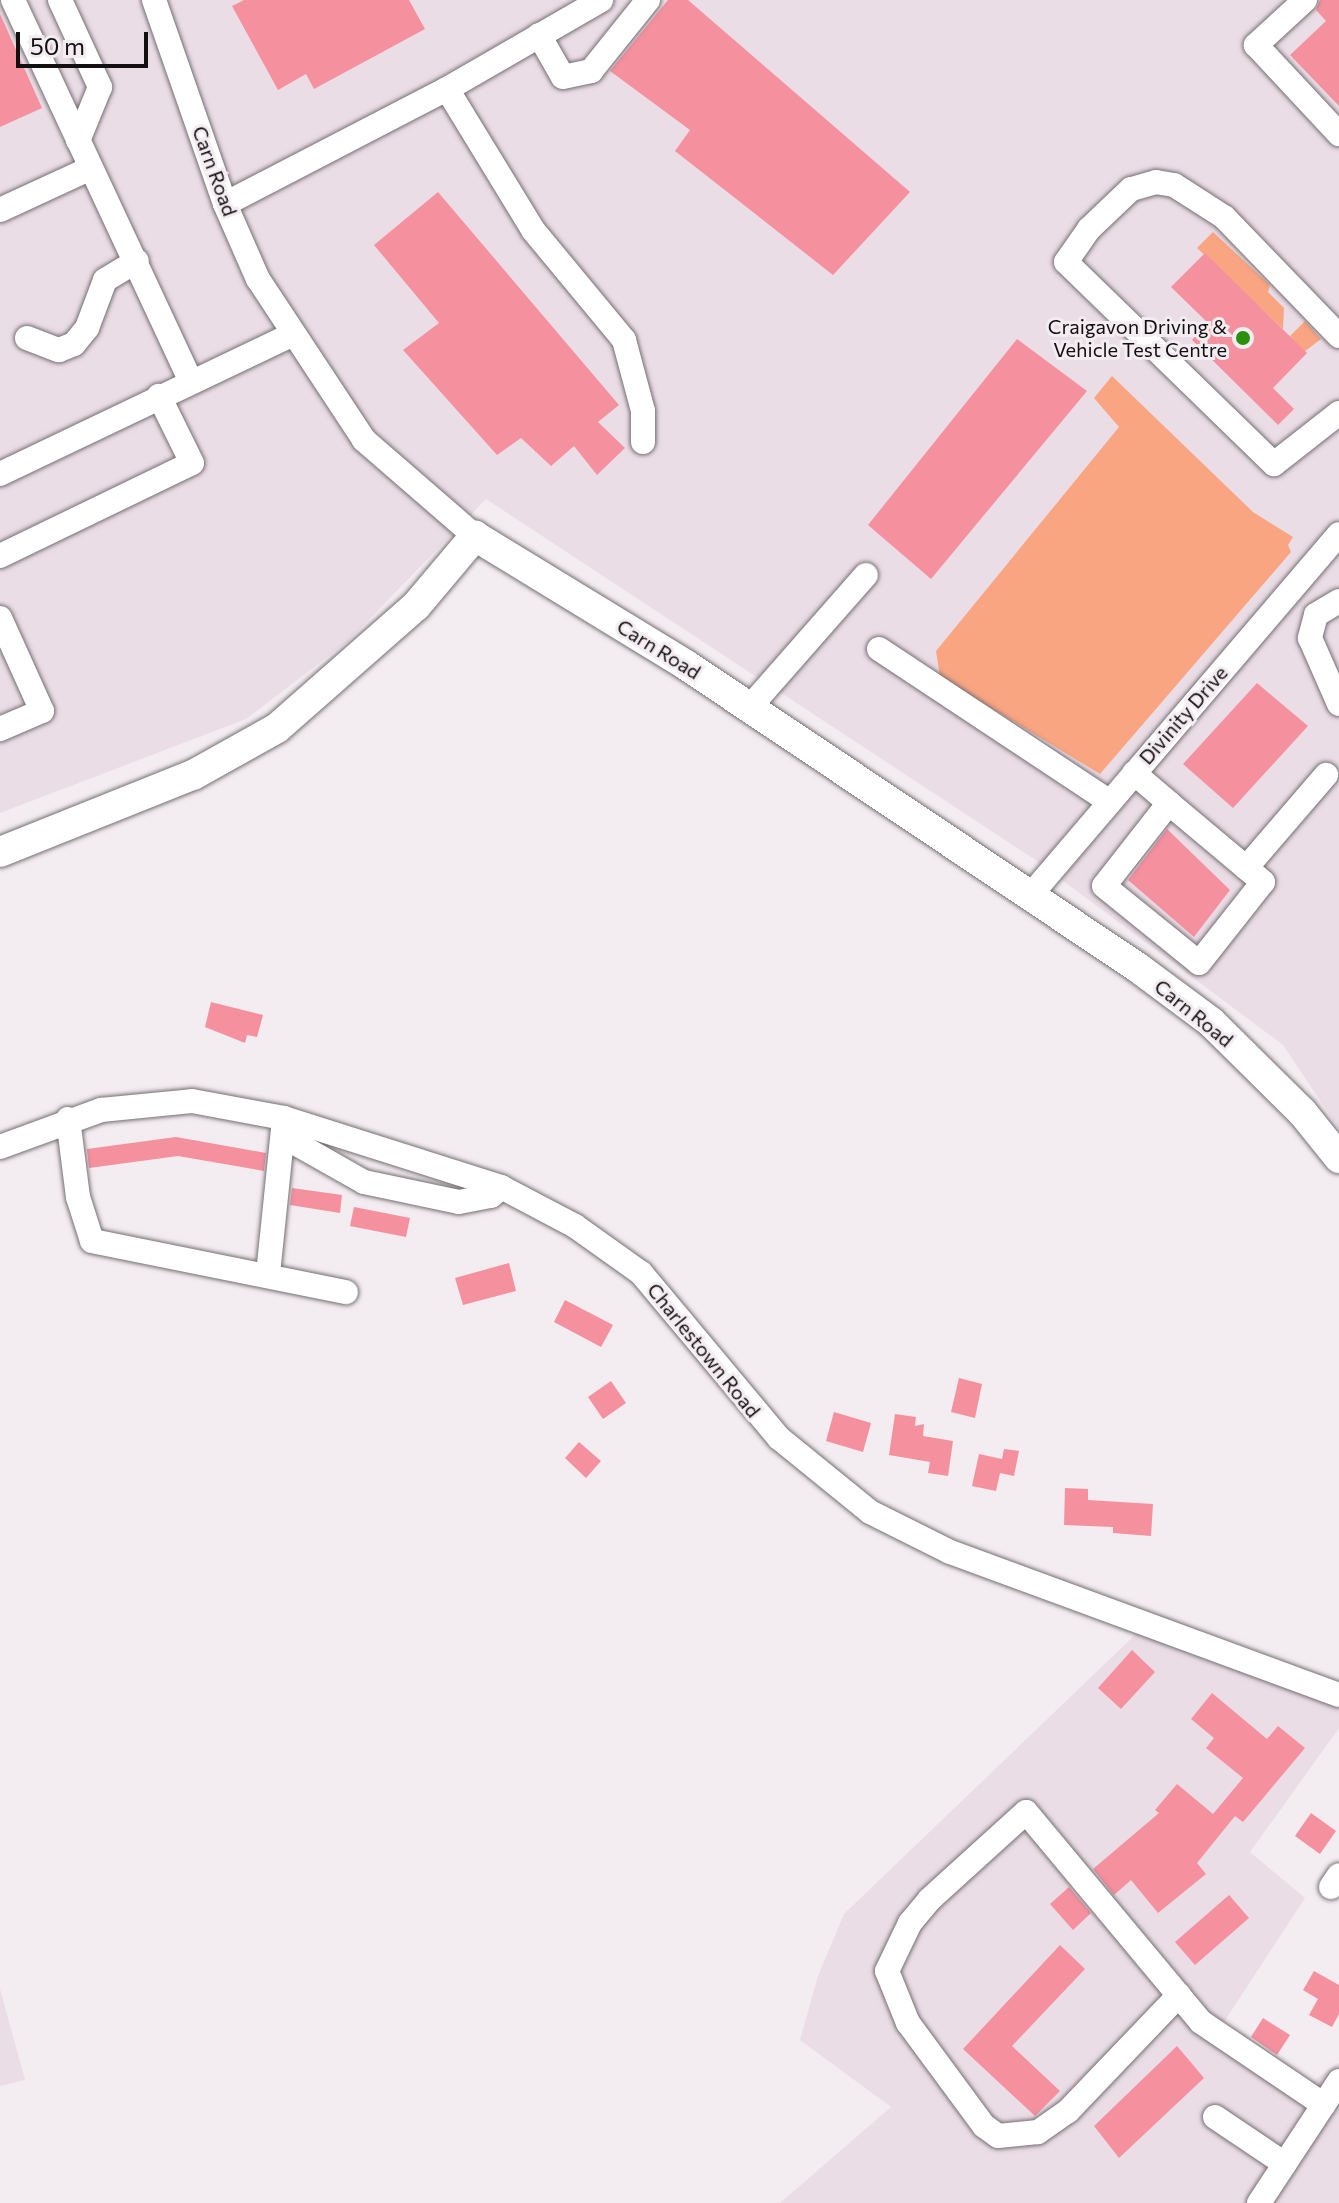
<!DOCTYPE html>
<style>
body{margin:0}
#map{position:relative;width:1339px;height:2203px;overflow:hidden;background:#f3ecf0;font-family:Commissioner,sans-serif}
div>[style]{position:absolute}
.built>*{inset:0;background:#ebdde6}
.green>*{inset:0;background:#f9a582}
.building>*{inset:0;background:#f5909f}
.roads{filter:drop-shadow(0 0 2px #756f73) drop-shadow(0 0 2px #756f73)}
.minor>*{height:24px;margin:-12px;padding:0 12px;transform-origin:12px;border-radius:12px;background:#fff}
.major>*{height:30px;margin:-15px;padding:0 15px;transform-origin:15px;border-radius:15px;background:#fff}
.dots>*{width:22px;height:22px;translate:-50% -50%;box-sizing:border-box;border:4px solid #f3ecf0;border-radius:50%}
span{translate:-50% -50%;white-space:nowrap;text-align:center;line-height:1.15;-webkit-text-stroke:6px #f3ecf0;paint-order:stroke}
.street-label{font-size:20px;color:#120f11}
.poi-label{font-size:20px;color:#120f11}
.right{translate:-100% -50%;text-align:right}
.scale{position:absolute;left:16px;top:32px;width:132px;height:36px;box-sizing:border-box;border:4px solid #120f11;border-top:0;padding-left:10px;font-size:24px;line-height:28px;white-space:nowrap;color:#120f11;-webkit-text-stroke:6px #f3ecf0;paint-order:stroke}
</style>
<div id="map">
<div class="built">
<i style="clip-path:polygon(0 0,1339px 0,1339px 1129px,1283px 1045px,1034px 859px,486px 499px,348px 641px,246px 719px,0 813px)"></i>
<i style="clip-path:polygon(1137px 1633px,1339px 1707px,1339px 1728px,1250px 1852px,1305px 1898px,1220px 2028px,1309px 2084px,1339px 2063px,1339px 2203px,780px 2203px,891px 2107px,800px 2040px,818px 1976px,844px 1914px)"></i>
<i style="clip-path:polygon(0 1989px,25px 2080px,0 2086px)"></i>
</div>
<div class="green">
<i style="clip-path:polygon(1213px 232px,1270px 285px,1268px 292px,1284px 308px,1283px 329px,1197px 248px)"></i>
<i style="clip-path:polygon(1305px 321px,1321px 339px,1304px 352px,1290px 336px)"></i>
<i style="clip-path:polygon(1112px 376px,1253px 512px,1293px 537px,1288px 545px,1291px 552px,1100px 774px,940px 677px,936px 651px,1119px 427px,1094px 398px)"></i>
</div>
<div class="building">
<i style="clip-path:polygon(244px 0,409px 0,425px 29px,314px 89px,306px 74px,278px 90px,232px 6px)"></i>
<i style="clip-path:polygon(668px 0,688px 0,910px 192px,833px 275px,675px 151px,690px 130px,610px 71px)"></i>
<i style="clip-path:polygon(1320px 0,1339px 0,1339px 106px,1290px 55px,1326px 21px,1316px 10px)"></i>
<i style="clip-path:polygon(0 14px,42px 108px,0 127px)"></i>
<i style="clip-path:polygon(438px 192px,619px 405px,598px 422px,625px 448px,597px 475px,574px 446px,551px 466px,521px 438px,497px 455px,403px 350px,439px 323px,374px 245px)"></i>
<i style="clip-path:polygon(1205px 253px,1307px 353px,1273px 388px,1294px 409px,1278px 425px,1192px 340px,1208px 323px,1171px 287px)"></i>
<i style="clip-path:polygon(1017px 339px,1087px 391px,931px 579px,868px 525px)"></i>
<i style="clip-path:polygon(1257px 683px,1308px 726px,1233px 808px,1183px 764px)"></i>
<i style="clip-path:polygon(1167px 829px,1230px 890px,1194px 937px,1128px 880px)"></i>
<i style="clip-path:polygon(211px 1002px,263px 1015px,257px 1037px,247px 1035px,245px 1043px,205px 1027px)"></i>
<i style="clip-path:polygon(176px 1137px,266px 1153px,264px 1171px,178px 1156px,89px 1168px,87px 1149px)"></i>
<i style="clip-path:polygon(292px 1188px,342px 1195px,340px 1213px,290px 1205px)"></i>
<i style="clip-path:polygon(354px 1207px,410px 1218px,406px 1237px,350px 1226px)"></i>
<i style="clip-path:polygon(509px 1263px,516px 1291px,463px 1305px,455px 1278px)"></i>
<i style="clip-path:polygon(565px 1300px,613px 1325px,601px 1347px,554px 1322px)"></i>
<i style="clip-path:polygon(959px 1378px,982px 1384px,975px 1418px,951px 1412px)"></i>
<i style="clip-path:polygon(611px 1381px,626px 1403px,603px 1419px,588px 1397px)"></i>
<i style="clip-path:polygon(834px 1412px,871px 1423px,863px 1452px,826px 1441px)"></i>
<i style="clip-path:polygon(895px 1414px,916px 1417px,915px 1426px,924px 1424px,923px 1436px,953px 1441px,948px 1476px,928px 1473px,930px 1462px,889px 1455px)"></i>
<i style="clip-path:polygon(579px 1442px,601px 1461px,586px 1478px,565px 1458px)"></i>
<i style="clip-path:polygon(1004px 1449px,1019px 1451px,1014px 1476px,1000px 1473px,996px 1491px,972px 1486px,979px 1454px,1002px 1459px)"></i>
<i style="clip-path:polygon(1065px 1488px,1088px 1489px,1088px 1500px,1153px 1504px,1151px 1536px,1113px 1533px,1113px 1527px,1064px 1525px)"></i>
<i style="clip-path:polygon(1132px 1650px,1155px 1672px,1121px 1709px,1098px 1688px)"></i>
<i style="clip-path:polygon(1212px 1693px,1267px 1739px,1278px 1726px,1305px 1748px,1243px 1822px,1235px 1816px,1197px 1863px,1206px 1874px,1158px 1913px,1131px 1880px,1114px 1895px,1093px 1869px,1159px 1813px,1155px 1810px,1177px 1784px,1213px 1814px,1243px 1778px,1206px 1748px,1214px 1738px,1191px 1719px)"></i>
<i style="clip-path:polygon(1311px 1813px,1336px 1831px,1320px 1854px,1295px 1836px)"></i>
<i style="clip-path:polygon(1069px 1887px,1091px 1913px,1073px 1930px,1050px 1904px)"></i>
<i style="clip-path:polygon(1229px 1895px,1249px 1918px,1195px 1965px,1175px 1942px)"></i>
<i style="clip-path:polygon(1060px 1945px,1085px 1969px,1012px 2046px,1060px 2091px,1035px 2116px,963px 2049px)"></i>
<i style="clip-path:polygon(1314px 1971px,1339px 1985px,1339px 2014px,1332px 2027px,1309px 2015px,1318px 1999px,1303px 1990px)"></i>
<i style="clip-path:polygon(1263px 2018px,1290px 2035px,1277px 2055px,1251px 2037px)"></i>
<i style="clip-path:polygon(1177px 2046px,1204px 2078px,1119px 2158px,1094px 2126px)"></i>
</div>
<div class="roads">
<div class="minor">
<i style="left:13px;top:0;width:421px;rotate:65deg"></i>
<i style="left:60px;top:0;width:96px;rotate:65.3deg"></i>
<i style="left:100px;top:87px;width:58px;rotate:112.2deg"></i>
<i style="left:154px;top:0;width:216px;rotate:70.8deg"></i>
<i style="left:225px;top:204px;width:82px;rotate:66.3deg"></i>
<i style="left:258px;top:279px;width:193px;rotate:56.6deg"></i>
<i style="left:364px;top:440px;width:147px;rotate:40.9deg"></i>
<i style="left:1305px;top:0;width:67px;rotate:137.4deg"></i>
<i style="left:1256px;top:45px;width:122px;rotate:47deg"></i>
<i style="left:539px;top:35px;width:48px;rotate:60.3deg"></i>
<i style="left:563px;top:77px;width:29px;rotate:-12deg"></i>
<i style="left:591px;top:71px;width:91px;rotate:-51.2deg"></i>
<i style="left:447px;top:89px;width:165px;rotate:58.6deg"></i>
<i style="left:533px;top:230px;width:143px;rotate:50.4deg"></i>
<i style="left:624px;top:340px;width:73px;rotate:75deg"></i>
<i style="left:643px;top:411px;width:31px;rotate:90deg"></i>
<i style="left:225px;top:204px;width:250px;rotate:-27.4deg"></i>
<i style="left:447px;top:89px;width:178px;rotate:-30deg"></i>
<i style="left:0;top:210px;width:100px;rotate:-24.8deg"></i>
<i style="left:1339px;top:336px;width:165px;rotate:-134deg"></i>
<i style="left:1224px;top:217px;width:59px;rotate:-147.4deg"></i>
<i style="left:1174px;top:185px;width:18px;rotate:-171deg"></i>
<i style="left:1156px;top:182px;width:26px;rotate:164deg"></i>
<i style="left:1131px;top:189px;width:58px;rotate:136.4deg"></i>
<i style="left:1089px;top:229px;width:40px;rotate:124.9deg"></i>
<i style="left:1066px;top:262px;width:290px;rotate:44.2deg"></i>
<i style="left:1274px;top:464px;width:83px;rotate:-38.1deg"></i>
<i style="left:27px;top:338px;width:34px;rotate:21deg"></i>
<i style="left:59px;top:350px;width:16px;rotate:-22deg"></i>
<i style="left:74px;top:344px;width:21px;rotate:-51deg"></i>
<i style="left:87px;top:328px;width:51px;rotate:-69.4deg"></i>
<i style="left:105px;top:280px;width:37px;rotate:-31deg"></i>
<i style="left:0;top:474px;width:323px;rotate:-25.5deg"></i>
<i style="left:0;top:556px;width:213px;rotate:-25.8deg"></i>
<i style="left:192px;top:463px;width:75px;rotate:-116.2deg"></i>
<i style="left:1339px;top:601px;width:27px;rotate:149deg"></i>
<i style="left:1316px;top:615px;width:24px;rotate:105deg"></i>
<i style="left:1310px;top:638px;width:72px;rotate:66.3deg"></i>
<i style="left:0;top:618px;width:102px;rotate:65.7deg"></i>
<i style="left:42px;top:711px;width:46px;rotate:156.8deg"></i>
<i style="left:879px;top:649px;width:277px;rotate:33.5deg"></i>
<i style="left:749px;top:708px;width:177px;rotate:-48.7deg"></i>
<i style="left:1134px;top:773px;width:46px;rotate:40.6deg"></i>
<i style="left:1169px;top:803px;width:105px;rotate:128.1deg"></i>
<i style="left:1104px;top:886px;width:122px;rotate:39deg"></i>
<i style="left:1199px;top:963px;width:103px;rotate:-51.7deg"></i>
<i style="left:1263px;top:882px;width:123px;rotate:-140deg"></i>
<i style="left:1246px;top:868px;width:123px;rotate:-49.3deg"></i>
<i style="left:1029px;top:897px;width:477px;rotate:-49.5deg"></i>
<i style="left:284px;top:1118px;width:27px;rotate:66deg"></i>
<i style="left:295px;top:1143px;width:79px;rotate:29.5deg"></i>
<i style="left:364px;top:1182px;width:97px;rotate:11.9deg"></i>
<i style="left:459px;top:1202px;width:33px;rotate:-11deg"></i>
<i style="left:491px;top:1196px;width:13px;rotate:-42deg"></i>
<i style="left:68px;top:1119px;width:79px;rotate:82.7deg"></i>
<i style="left:78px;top:1197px;width:46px;rotate:72.3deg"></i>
<i style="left:92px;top:1241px;width:259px;rotate:11.4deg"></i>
<i style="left:0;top:1147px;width:108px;rotate:-20.1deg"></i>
<i style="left:101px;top:1110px;width:91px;rotate:-5.6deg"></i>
<i style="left:192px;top:1101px;width:94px;rotate:10.5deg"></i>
<i style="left:284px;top:1118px;width:228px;rotate:17.6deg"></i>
<i style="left:501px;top:1187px;width:84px;rotate:27.8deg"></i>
<i style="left:575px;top:1226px;width:81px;rotate:35.5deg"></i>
<i style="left:641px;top:1273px;width:215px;rotate:50.1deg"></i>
<i style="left:779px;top:1438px;width:117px;rotate:39.1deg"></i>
<i style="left:870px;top:1512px;width:89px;rotate:26.6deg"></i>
<i style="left:950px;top:1552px;width:414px;rotate:20.2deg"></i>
<i style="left:268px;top:1274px;width:155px;rotate:-84.1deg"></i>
<i style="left:1331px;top:1887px;width:14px;rotate:-56deg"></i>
<i style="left:1179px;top:1995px;width:161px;rotate:133.7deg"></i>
<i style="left:1068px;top:2111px;width:37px;rotate:145deg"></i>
<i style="left:1038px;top:2132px;width:40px;rotate:174.3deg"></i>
<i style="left:998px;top:2136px;width:17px;rotate:-144deg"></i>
<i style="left:984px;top:2126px;width:128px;rotate:-126.4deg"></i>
<i style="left:908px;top:2023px;width:56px;rotate:-112deg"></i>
<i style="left:887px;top:1971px;width:53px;rotate:-64.4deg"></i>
<i style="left:910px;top:1923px;width:30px;rotate:-50deg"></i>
<i style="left:929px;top:1900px;width:131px;rotate:-42.2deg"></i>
<i style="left:1026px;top:1812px;width:273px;rotate:50.2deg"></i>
<i style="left:1201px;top:2022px;width:148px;rotate:34deg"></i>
<i style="left:1215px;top:2117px;width:84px;rotate:33.9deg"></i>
<i style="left:1259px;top:2203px;width:146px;rotate:-56.7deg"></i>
</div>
<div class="major">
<i style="left:0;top:852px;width:208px;rotate:-21.8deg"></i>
<i style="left:193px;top:775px;width:96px;rotate:-29.2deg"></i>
<i style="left:277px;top:728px;width:185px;rotate:-41.3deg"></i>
<i style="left:416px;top:606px;width:92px;rotate:-49.9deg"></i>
<i style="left:475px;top:536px;width:247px;rotate:31.4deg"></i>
<i style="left:686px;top:665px;width:543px;rotate:33.81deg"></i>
<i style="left:1137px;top:967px;width:92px;rotate:36.6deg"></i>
<i style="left:1211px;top:1022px;width:129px;rotate:44.7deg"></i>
<i style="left:1303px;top:1113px;width:58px;rotate:51.3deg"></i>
</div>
</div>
<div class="dots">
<i style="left:1243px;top:338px;background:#298f0c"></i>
</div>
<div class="street-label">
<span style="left:215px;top:171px;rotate:70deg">Carn Road</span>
<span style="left:659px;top:649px;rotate:32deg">Carn Road</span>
<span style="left:1183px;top:715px;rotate:-49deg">Divinity Drive</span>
<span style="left:1194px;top:1013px;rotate:39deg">Carn Road</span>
<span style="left:704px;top:1350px;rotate:51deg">Charlestown Road</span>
</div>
<div class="poi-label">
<span class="right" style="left:1227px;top:338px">Craigavon Driving &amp;<br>Vehicle Test Centre</span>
</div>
<div class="scale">50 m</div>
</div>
